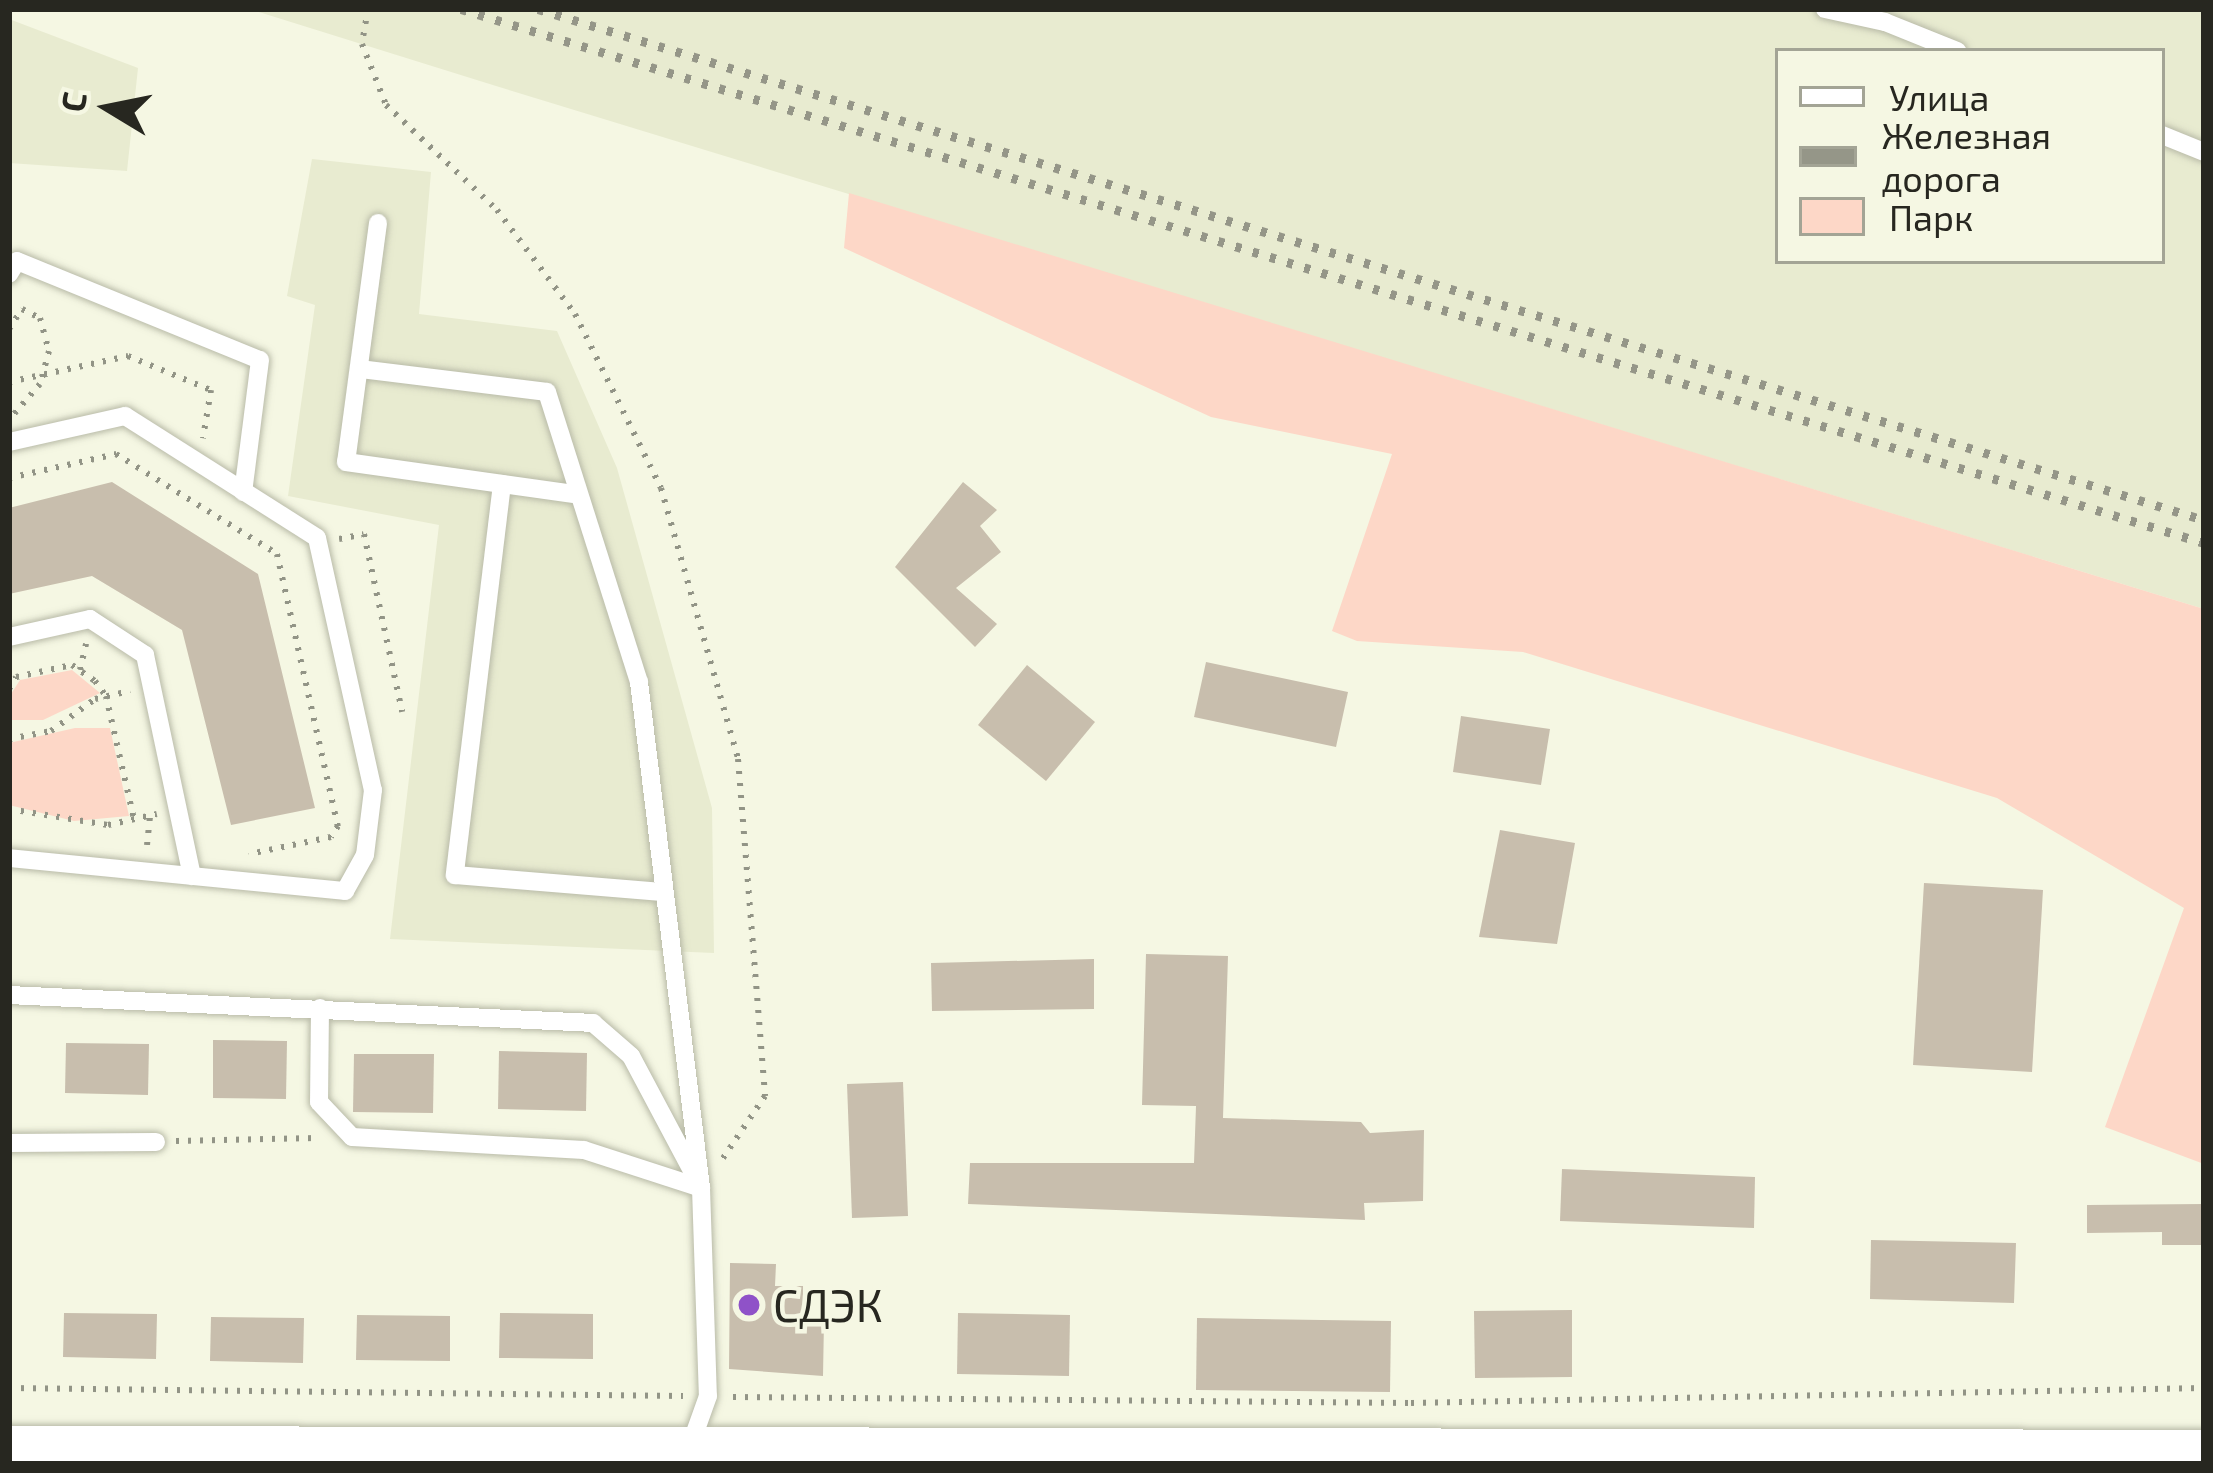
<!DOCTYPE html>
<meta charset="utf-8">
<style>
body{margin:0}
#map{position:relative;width:2213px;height:1473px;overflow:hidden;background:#f5f7e3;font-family:"Exo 2",sans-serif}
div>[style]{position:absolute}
.built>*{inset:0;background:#e8ebd0}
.green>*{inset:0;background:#fdd7c7}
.building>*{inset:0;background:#c8bead}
.path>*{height:6px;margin-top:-3px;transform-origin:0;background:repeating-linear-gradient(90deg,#929486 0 3px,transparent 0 12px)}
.roads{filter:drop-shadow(0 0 3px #b9bba8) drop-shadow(0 0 3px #b9bba8)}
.lane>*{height:18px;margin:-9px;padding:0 9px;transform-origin:9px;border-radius:9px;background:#fff}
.secondary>*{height:54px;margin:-27px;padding:0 27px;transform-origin:27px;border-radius:27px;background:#fff}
.rail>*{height:9px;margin-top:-4.5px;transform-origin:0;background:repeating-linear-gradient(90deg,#959688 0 6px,transparent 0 18px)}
.dots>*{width:33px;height:33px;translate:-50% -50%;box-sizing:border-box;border:6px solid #f5f7e3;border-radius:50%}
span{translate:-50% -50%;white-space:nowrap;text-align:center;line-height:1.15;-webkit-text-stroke:9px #f5f7e3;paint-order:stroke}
.poi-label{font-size:45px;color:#272720}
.left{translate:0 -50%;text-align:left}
.frame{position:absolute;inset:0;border:12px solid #272720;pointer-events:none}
.legend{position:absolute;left:1775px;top:48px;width:390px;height:216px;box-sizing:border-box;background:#f5f7e3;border:3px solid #a3a495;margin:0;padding:15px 21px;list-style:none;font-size:36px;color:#272720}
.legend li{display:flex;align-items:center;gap:24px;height:60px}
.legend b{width:60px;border:3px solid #a3a495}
.north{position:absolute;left:48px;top:48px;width:120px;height:120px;-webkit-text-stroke:9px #f5f7e3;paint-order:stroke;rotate:280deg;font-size:33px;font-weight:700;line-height:48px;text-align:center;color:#272720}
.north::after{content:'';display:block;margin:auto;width:42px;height:54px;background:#272720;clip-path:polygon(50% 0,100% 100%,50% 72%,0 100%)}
</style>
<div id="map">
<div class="built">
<i style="clip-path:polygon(evenodd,249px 9px,2204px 9px,2204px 609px,496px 86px,249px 9px,1778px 51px,2162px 51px,2162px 261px,1778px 261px,1778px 51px)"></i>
<i style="clip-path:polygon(9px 19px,138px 68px,127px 171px,9px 163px)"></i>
<i style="clip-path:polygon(312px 159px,431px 172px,419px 314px,557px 331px,617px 468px,712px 808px,714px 953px,390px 939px,439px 525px,288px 496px,315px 305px,287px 296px)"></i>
</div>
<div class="green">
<i style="clip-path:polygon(849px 193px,2204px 609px,2204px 1164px,2105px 1127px,2184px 908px,1997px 798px,1523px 652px,1357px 641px,1332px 631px,1392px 454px,1211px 417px,844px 248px)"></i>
<i style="clip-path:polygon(72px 670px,100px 693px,43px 720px,9px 720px,9px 697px,20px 680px)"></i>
<i style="clip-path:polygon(75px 728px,110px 728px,129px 816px,74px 821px,9px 805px,9px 743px)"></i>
</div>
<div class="building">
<i style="clip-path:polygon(112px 482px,258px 574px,315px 808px,231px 825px,182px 630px,92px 576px,9px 594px,9px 508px)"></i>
<i style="clip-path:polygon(963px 482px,997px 510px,980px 526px,1001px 552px,956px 588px,997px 624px,975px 647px,895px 567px)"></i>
<i style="clip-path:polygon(1206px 662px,1348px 692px,1336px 747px,1194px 717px)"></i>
<i style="clip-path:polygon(1027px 665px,1095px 722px,1046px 781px,978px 725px)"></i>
<i style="clip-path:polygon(1461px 716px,1550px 729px,1541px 785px,1453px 772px)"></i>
<i style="clip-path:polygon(1500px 830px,1575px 843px,1557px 944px,1479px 937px)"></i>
<i style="clip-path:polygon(1924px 883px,2043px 890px,2032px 1072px,1913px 1065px)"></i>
<i style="clip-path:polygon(1146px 954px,1228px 956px,1223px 1118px,1361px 1122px,1370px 1133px,1424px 1130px,1423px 1201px,1364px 1203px,1365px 1220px,968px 1204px,970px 1163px,1194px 1163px,1196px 1106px,1142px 1105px)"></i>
<i style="clip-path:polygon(1094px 959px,1094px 1009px,932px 1011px,931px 963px)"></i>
<i style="clip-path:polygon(213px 1040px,287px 1041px,286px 1099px,213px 1098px)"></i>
<i style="clip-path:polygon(66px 1043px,149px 1044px,148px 1095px,65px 1093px)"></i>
<i style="clip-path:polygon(499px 1051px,587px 1053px,586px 1111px,498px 1109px)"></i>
<i style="clip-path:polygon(354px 1054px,434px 1054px,433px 1113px,353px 1112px)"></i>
<i style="clip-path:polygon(903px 1082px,908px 1216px,852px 1218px,847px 1084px)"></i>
<i style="clip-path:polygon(1562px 1169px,1755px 1177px,1754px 1228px,1560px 1221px)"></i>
<i style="clip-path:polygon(2204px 1204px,2204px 1245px,2162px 1245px,2162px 1232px,2087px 1233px,2087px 1205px)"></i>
<i style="clip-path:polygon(1871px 1240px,2016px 1243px,2014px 1303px,1870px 1299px)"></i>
<i style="clip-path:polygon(730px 1263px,776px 1264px,775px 1286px,803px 1286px,803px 1321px,824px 1321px,823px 1376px,729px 1369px)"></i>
<i style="clip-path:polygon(1572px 1310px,1572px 1377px,1475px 1378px,1474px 1311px)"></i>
<i style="clip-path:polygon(64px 1313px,157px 1314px,156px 1359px,63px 1357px)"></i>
<i style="clip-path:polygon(500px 1313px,593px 1314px,593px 1359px,499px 1358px)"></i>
<i style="clip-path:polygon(958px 1313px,1070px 1315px,1069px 1376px,957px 1374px)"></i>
<i style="clip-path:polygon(357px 1315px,450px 1316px,450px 1361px,356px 1360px)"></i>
<i style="clip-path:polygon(211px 1317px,304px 1318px,303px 1363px,210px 1361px)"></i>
<i style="clip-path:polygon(1197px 1318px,1391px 1321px,1390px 1392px,1196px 1390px)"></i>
</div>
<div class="path">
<i style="left:368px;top:9px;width:36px;rotate:100deg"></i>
<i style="left:362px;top:44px;width:66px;rotate:68.5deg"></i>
<i style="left:386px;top:105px;width:153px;rotate:43.4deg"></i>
<i style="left:497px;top:210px;width:130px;rotate:53.1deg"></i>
<i style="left:575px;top:314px;width:194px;rotate:63.7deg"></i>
<i style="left:661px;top:488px;width:282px;rotate:74.1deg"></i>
<i style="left:738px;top:759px;width:338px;rotate:85.4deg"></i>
<i style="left:765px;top:1096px;width:78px;rotate:124.1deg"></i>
<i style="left:9px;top:329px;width:24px;rotate:-57deg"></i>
<i style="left:22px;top:309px;width:20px;rotate:27deg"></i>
<i style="left:40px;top:318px;width:34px;rotate:75deg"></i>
<i style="left:49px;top:351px;width:34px;rotate:105deg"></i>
<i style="left:40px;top:384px;width:40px;rotate:131deg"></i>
<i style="left:9px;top:382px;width:122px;rotate:-12.3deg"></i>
<i style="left:128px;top:356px;width:90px;rotate:22.3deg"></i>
<i style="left:211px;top:390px;width:49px;rotate:99.5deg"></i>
<i style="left:9px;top:478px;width:110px;rotate:-12.6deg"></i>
<i style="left:116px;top:454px;width:190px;rotate:31.8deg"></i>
<i style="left:277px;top:554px;width:279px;rotate:77.4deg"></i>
<i style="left:338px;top:826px;width:13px;rotate:122deg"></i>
<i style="left:331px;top:837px;width:84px;rotate:168.3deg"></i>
<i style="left:339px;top:539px;width:25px;rotate:-11deg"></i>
<i style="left:364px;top:534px;width:182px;rotate:77.9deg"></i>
<i style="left:80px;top:670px;width:27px;rotate:-77deg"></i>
<i style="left:9px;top:689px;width:14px;rotate:-60deg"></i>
<i style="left:16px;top:677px;width:57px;rotate:-12.1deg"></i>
<i style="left:72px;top:665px;width:28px;rotate:35deg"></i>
<i style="left:95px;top:681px;width:19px;rotate:54deg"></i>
<i style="left:106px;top:696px;width:126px;rotate:77.2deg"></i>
<i style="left:9px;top:739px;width:43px;rotate:-10.8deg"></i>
<i style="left:51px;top:731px;width:54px;rotate:-36deg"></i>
<i style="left:95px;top:699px;width:36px;rotate:-13deg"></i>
<i style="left:9px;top:809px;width:100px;rotate:9.2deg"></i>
<i style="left:108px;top:825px;width:50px;rotate:-12.7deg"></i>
<i style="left:147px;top:845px;width:29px;rotate:-84deg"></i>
<i style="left:176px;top:1141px;width:142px;rotate:-1.2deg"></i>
<i style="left:9px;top:1388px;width:674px;rotate:0.68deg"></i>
<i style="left:733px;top:1397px;width:678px;rotate:0.51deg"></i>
<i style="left:1411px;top:1403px;width:793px;rotate:-1.08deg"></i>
</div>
<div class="roads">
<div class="lane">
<i style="left:1825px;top:9px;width:61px;rotate:12.2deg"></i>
<i style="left:1885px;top:22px;width:78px;rotate:21.9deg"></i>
<i style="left:2162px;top:135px;width:45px;rotate:22deg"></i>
<i style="left:378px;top:223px;width:241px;rotate:97.6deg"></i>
<i style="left:346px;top:462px;width:230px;rotate:8deg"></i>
<i style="left:9px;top:274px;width:15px;rotate:-58deg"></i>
<i style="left:17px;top:261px;width:262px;rotate:22.2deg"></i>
<i style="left:260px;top:360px;width:133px;rotate:97.3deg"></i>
<i style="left:360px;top:369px;width:188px;rotate:7deg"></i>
<i style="left:547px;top:392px;width:304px;rotate:72.4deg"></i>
<i style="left:639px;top:682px;width:510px;rotate:83.01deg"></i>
<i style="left:701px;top:1188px;width:208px;rotate:88.1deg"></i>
<i style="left:708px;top:1396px;width:56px;rotate:109.7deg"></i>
<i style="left:9px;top:442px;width:119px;rotate:-12.6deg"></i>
<i style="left:125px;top:416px;width:227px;rotate:32.4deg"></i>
<i style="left:317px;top:538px;width:258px;rotate:77.5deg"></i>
<i style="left:373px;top:790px;width:65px;rotate:97deg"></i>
<i style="left:365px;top:855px;width:41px;rotate:119.1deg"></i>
<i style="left:345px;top:891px;width:338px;rotate:-174.4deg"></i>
<i style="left:502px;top:484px;width:394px;rotate:96.9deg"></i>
<i style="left:455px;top:875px;width:208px;rotate:4.7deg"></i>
<i style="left:9px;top:637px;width:83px;rotate:-12.5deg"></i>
<i style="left:90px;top:619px;width:66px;rotate:33.2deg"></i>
<i style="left:145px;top:655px;width:226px;rotate:78deg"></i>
<i style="left:9px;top:995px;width:585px;rotate:2.74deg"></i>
<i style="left:593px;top:1023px;width:50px;rotate:41deg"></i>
<i style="left:631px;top:1056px;width:138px;rotate:62deg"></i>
<i style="left:320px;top:1008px;width:94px;rotate:90.6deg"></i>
<i style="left:319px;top:1102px;width:48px;rotate:46.7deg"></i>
<i style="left:352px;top:1137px;width:232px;rotate:3.2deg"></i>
<i style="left:584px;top:1150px;width:123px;rotate:18deg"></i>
<i style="left:9px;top:1143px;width:147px;rotate:-0.4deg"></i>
</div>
<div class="secondary">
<i style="left:9px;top:1453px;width:2195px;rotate:0.1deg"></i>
</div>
</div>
<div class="rail">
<i style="left:461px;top:9px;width:1823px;rotate:17.03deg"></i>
<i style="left:538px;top:9px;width:1743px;rotate:17.05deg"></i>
</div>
<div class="dots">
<i style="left:749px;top:1305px;background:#8f52c8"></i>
</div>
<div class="poi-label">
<span class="left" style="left:773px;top:1305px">СДЭК</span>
</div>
<div class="frame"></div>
<ul class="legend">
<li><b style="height:15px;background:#fff"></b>Улица</li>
<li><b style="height:15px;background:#959688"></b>Железная дорога</li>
<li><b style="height:33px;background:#fdd7c7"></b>Парк</li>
</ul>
<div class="north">С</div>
</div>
